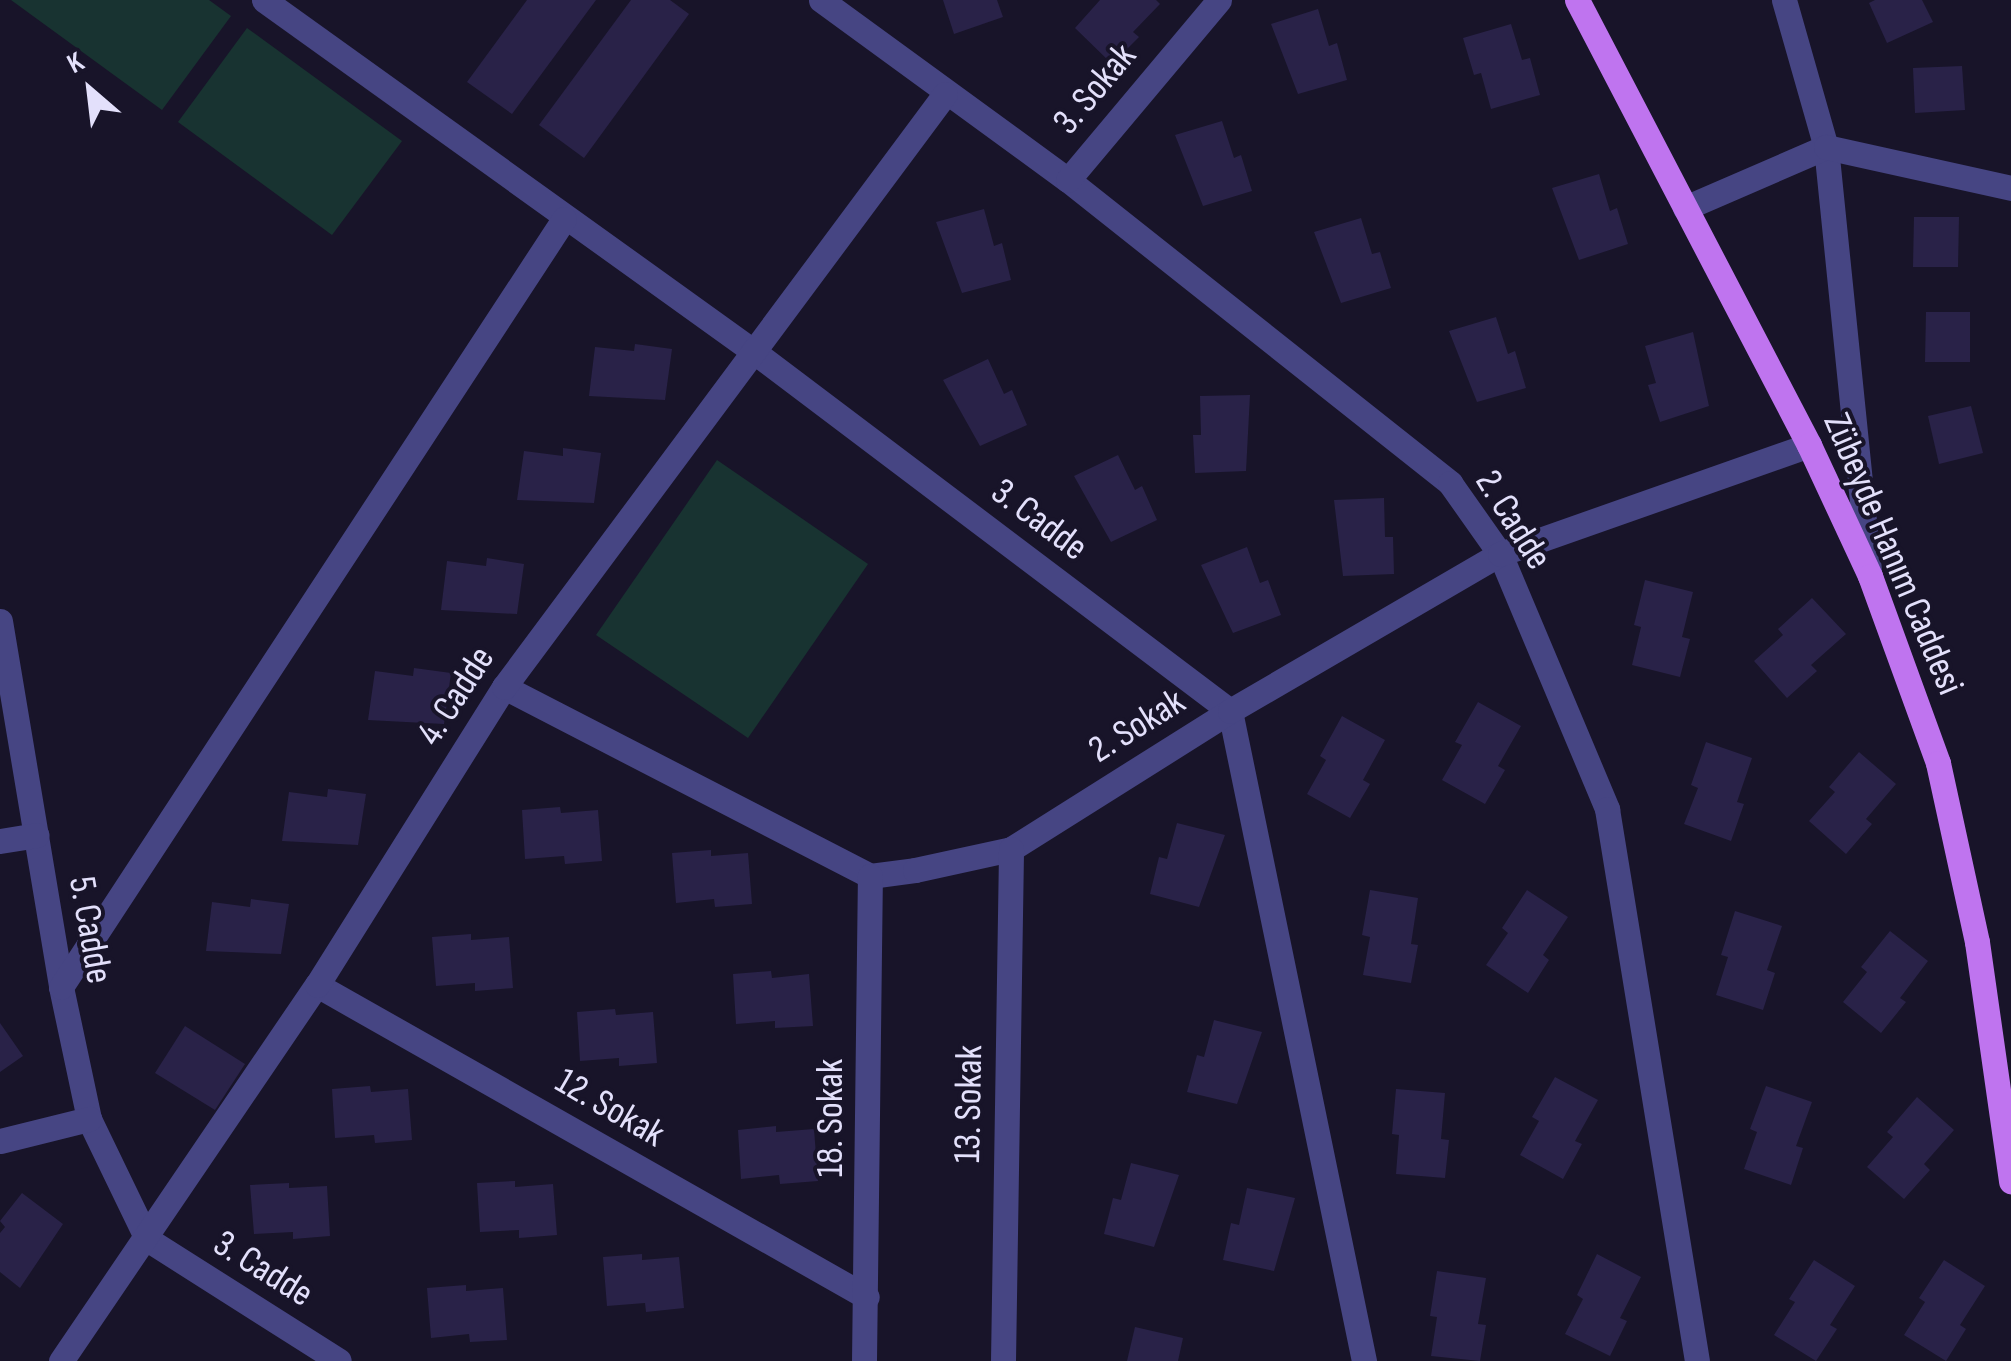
<!DOCTYPE html>
<meta charset="utf-8">
<style>
body{margin:0}
#map{position:relative;width:2011px;height:1361px;overflow:hidden;background:#181429;font-family:"Sofia Sans Condensed",sans-serif}
div>[style]{position:absolute}
.green>*{inset:0;background:#183331}
.building>*{inset:0;background:#292248}
.minor>*{height:25px;margin:-12.5px;padding:0 12.5px;transform-origin:12.5px;border-radius:12.5px;background:#464583}
.major>*{height:25px;margin:-12.5px;padding:0 12.5px;transform-origin:12.5px;border-radius:12.5px;background:#bf74ef}
span{translate:-50% -50%;white-space:nowrap;text-align:center;line-height:1.15;-webkit-text-stroke:8px #181429;paint-order:stroke}
.street-label{font-size:38px;color:#e3e0fb}
.north{position:absolute;left:40px;top:40px;width:100px;height:100px;-webkit-text-stroke:8px #181429;paint-order:stroke;rotate:332deg;font-size:28px;font-weight:700;line-height:40px;text-align:center;color:#e3e0fb}
.north::after{content:'';display:block;margin:auto;width:35px;height:45px;background:#e3e0fb;clip-path:polygon(50% 0,100% 100%,50% 72%,0 100%)}
</style>
<div id="map">
<div class="green">
<i style="clip-path:polygon(11px 0,209px 0,231px 16px,162px 110px)"></i>
<i style="clip-path:polygon(247px 28px,402px 141px,332px 235px,178px 122px)"></i>
<i style="clip-path:polygon(717px 460px,868px 564px,748px 738px,596px 635px)"></i>
</div>
<div class="building">
<i style="clip-path:polygon(527px 0,596px 0,512px 114px,467px 82px)"></i>
<i style="clip-path:polygon(631px 0,670px 0,689px 14px,584px 158px,539px 125px)"></i>
<i style="clip-path:polygon(943px 0,997px 0,1003px 17px,954px 34px)"></i>
<i style="clip-path:polygon(1100px 0,1156px 0,1160px 4px,1133px 32px,1139px 37px,1112px 64px,1075px 28px)"></i>
<i style="clip-path:polygon(1875px 0,1922px 0,1933px 22px,1887px 43px,1869px 3px)"></i>
<i style="clip-path:polygon(1318px 9px,1329px 46px,1337px 43px,1347px 80px,1298px 94px,1271px 24px)"></i>
<i style="clip-path:polygon(1511px 24px,1522px 60px,1530px 58px,1540px 95px,1491px 109px,1481px 73px,1474px 75px,1463px 38px)"></i>
<i style="clip-path:polygon(1962px 66px,1965px 110px,1915px 113px,1913px 68px)"></i>
<i style="clip-path:polygon(1222px 121px,1234px 158px,1241px 155px,1252px 191px,1203px 206px,1175px 135px)"></i>
<i style="clip-path:polygon(1599px 174px,1610px 211px,1617px 208px,1628px 244px,1579px 260px,1552px 188px)"></i>
<i style="clip-path:polygon(984px 209px,994px 246px,1002px 243px,1011px 280px,962px 293px,936px 222px)"></i>
<i style="clip-path:polygon(1914px 217px,1959px 217px,1958px 267px,1913px 267px)"></i>
<i style="clip-path:polygon(1361px 218px,1372px 254px,1380px 252px,1391px 288px,1341px 303px,1314px 232px)"></i>
<i style="clip-path:polygon(1926px 312px,1970px 312px,1970px 362px,1925px 362px)"></i>
<i style="clip-path:polygon(1496px 317px,1508px 354px,1515px 351px,1526px 388px,1477px 402px,1449px 331px)"></i>
<i style="clip-path:polygon(1693px 332px,1709px 406px,1660px 422px,1648px 385px,1656px 383px,1645px 346px)"></i>
<i style="clip-path:polygon(635px 344px,672px 349px,665px 400px,589px 396px,595px 347px,634px 351px)"></i>
<i style="clip-path:polygon(988px 359px,1004px 394px,1012px 390px,1027px 425px,980px 446px,943px 380px)"></i>
<i style="clip-path:polygon(1250px 395px,1246px 471px,1195px 473px,1193px 435px,1201px 435px,1200px 396px)"></i>
<i style="clip-path:polygon(1971px 406px,1983px 453px,1939px 464px,1928px 416px)"></i>
<i style="clip-path:polygon(563px 448px,601px 453px,594px 503px,517px 500px,524px 451px,563px 456px)"></i>
<i style="clip-path:polygon(1118px 455px,1135px 490px,1142px 486px,1157px 520px,1111px 542px,1074px 476px)"></i>
<i style="clip-path:polygon(1384px 498px,1385px 537px,1393px 537px,1394px 574px,1343px 576px,1334px 500px)"></i>
<i style="clip-path:polygon(1247px 547px,1260px 583px,1268px 580px,1281px 615px,1233px 633px,1201px 565px)"></i>
<i style="clip-path:polygon(487px 558px,524px 564px,517px 614px,441px 610px,447px 561px,486px 566px)"></i>
<i style="clip-path:polygon(1645px 580px,1693px 592px,1682px 637px,1690px 639px,1680px 677px,1632px 665px,1641px 627px,1634px 625px)"></i>
<i style="clip-path:polygon(1812px 598px,1846px 634px,1811px 665px,1817px 671px,1787px 698px,1754px 661px,1783px 635px,1778px 629px)"></i>
<i style="clip-path:polygon(414px 668px,451px 673px,444px 724px,368px 720px,375px 671px,413px 676px)"></i>
<i style="clip-path:polygon(1478px 702px,1521px 726px,1498px 766px,1505px 770px,1485px 804px,1442px 780px,1462px 745px,1455px 742px)"></i>
<i style="clip-path:polygon(1342px 716px,1385px 740px,1363px 780px,1370px 784px,1350px 818px,1307px 794px,1326px 760px,1320px 756px)"></i>
<i style="clip-path:polygon(1706px 742px,1752px 758px,1737px 802px,1744px 804px,1731px 841px,1684px 824px,1698px 788px,1691px 785px)"></i>
<i style="clip-path:polygon(1859px 752px,1896px 784px,1866px 819px,1872px 824px,1846px 854px,1809px 821px,1835px 792px,1829px 787px)"></i>
<i style="clip-path:polygon(328px 789px,366px 794px,358px 845px,282px 841px,289px 792px,327px 797px)"></i>
<i style="clip-path:polygon(560px 807px,561px 813px,598px 810px,602px 861px,565px 864px,564px 856px,525px 859px,522px 810px)"></i>
<i style="clip-path:polygon(1177px 823px,1225px 835px,1199px 907px,1150px 894px,1159px 857px,1167px 859px)"></i>
<i style="clip-path:polygon(711px 850px,711px 856px,748px 853px,752px 904px,715px 907px,714px 899px,676px 903px,672px 853px)"></i>
<i style="clip-path:polygon(1370px 890px,1418px 898px,1411px 944px,1418px 945px,1411px 983px,1363px 975px,1370px 937px,1362px 935px)"></i>
<i style="clip-path:polygon(1527px 890px,1568px 917px,1543px 955px,1549px 960px,1528px 993px,1486px 965px,1508px 933px,1502px 928px)"></i>
<i style="clip-path:polygon(251px 899px,289px 904px,281px 954px,206px 951px,212px 902px,250px 907px)"></i>
<i style="clip-path:polygon(1735px 911px,1782px 926px,1767px 970px,1775px 973px,1763px 1010px,1716px 995px,1728px 957px,1721px 955px)"></i>
<i style="clip-path:polygon(1890px 931px,1928px 961px,1900px 998px,1906px 1002px,1881px 1033px,1843px 1002px,1867px 972px,1861px 967px)"></i>
<i style="clip-path:polygon(471px 934px,471px 940px,509px 937px,513px 988px,475px 991px,475px 983px,436px 986px,432px 937px)"></i>
<i style="clip-path:polygon(771px 971px,772px 978px,809px 974px,813px 1026px,775px 1028px,775px 1021px,736px 1024px,733px 974px)"></i>
<i style="clip-path:polygon(615px 1009px,616px 1015px,653px 1012px,657px 1063px,619px 1066px,619px 1058px,580px 1061px,577px 1012px)"></i>
<i style="clip-path:polygon(1214px 1020px,1262px 1032px,1237px 1104px,1187px 1092px,1197px 1055px,1204px 1057px)"></i>
<i style="clip-path:polygon(0 1023px,23px 1056px,0 1072px)"></i>
<i style="clip-path:polygon(185px 1026px,245px 1064px,215px 1110px,155px 1073px)"></i>
<i style="clip-path:polygon(1555px 1077px,1598px 1100px,1575px 1141px,1582px 1144px,1563px 1179px,1520px 1155px,1539px 1121px,1532px 1117px)"></i>
<i style="clip-path:polygon(370px 1086px,371px 1092px,408px 1089px,412px 1140px,375px 1143px,374px 1135px,335px 1138px,332px 1089px)"></i>
<i style="clip-path:polygon(1766px 1086px,1812px 1102px,1796px 1146px,1803px 1148px,1791px 1185px,1744px 1169px,1757px 1132px,1750px 1129px)"></i>
<i style="clip-path:polygon(1396px 1089px,1445px 1093px,1441px 1139px,1449px 1140px,1445px 1178px,1396px 1174px,1399px 1135px,1392px 1134px)"></i>
<i style="clip-path:polygon(1917px 1097px,1954px 1130px,1924px 1164px,1930px 1170px,1904px 1199px,1867px 1167px,1893px 1137px,1887px 1132px)"></i>
<i style="clip-path:polygon(776px 1126px,776px 1132px,814px 1129px,818px 1181px,780px 1184px,779px 1175px,741px 1179px,738px 1130px)"></i>
<i style="clip-path:polygon(1131px 1163px,1179px 1175px,1154px 1247px,1104px 1234px,1113px 1198px,1121px 1200px)"></i>
<i style="clip-path:polygon(515px 1181px,515px 1187px,553px 1184px,557px 1235px,519px 1238px,519px 1230px,480px 1232px,477px 1183px)"></i>
<i style="clip-path:polygon(289px 1183px,289px 1188px,327px 1186px,330px 1236px,293px 1239px,293px 1232px,254px 1234px,250px 1185px)"></i>
<i style="clip-path:polygon(1247px 1188px,1295px 1198px,1274px 1271px,1223px 1260px,1231px 1223px,1239px 1225px)"></i>
<i style="clip-path:polygon(22px 1193px,63px 1224px,20px 1288px,0 1272px,0 1233px,5px 1227px,0 1221px)"></i>
<i style="clip-path:polygon(642px 1254px,642px 1260px,679px 1257px,684px 1308px,646px 1312px,645px 1303px,607px 1306px,603px 1257px)"></i>
<i style="clip-path:polygon(1597px 1254px,1641px 1277px,1620px 1318px,1627px 1321px,1610px 1356px,1565px 1334px,1583px 1299px,1577px 1295px)"></i>
<i style="clip-path:polygon(1814px 1260px,1855px 1286px,1830px 1325px,1837px 1329px,1816px 1361px,1774px 1335px,1795px 1302px,1789px 1299px)"></i>
<i style="clip-path:polygon(1944px 1260px,1985px 1286px,1960px 1325px,1966px 1329px,1946px 1361px,1904px 1335px,1925px 1302px,1919px 1298px)"></i>
<i style="clip-path:polygon(1437px 1271px,1486px 1278px,1478px 1324px,1486px 1325px,1480px 1361px,1431px 1356px,1437px 1317px,1430px 1316px)"></i>
<i style="clip-path:polygon(466px 1285px,466px 1291px,503px 1288px,507px 1340px,470px 1342px,469px 1334px,431px 1338px,427px 1288px)"></i>
<i style="clip-path:polygon(1135px 1327px,1183px 1338px,1178px 1361px,1127px 1361px)"></i>
</div>
<div class="minor">
<i style="left:264px;top:0;width:602px;rotate:35.67deg"></i>
<i style="left:753px;top:351px;width:598px;rotate:37.04deg"></i>
<i style="left:1230px;top:711px;width:664px;rotate:78.35deg"></i>
<i style="left:821px;top:0;width:306px;rotate:36.1deg"></i>
<i style="left:1068px;top:180px;width:488px;rotate:38.4deg"></i>
<i style="left:1450px;top:483px;width:87px;rotate:54.8deg"></i>
<i style="left:1500px;top:554px;width:277px;rotate:67.2deg"></i>
<i style="left:1607px;top:809px;width:559px;rotate:80.74deg"></i>
<i style="left:1784px;top:0;width:153px;rotate:74.1deg"></i>
<i style="left:1826px;top:147px;width:426px;rotate:84.2deg"></i>
<i style="left:1068px;top:180px;width:235px;rotate:-50deg"></i>
<i style="left:1685px;top:208px;width:154px;rotate:-23.4deg"></i>
<i style="left:1826px;top:147px;width:189px;rotate:12.5deg"></i>
<i style="left:0;top:621px;width:371px;rotate:80.5deg"></i>
<i style="left:61px;top:987px;width:135px;rotate:78deg"></i>
<i style="left:89px;top:1119px;width:133px;rotate:64.2deg"></i>
<i style="left:147px;top:1239px;width:227px;rotate:32.4deg"></i>
<i style="left:504px;top:687px;width:412px;rotate:27.3deg"></i>
<i style="left:870px;top:876px;width:45px;rotate:-7.6deg"></i>
<i style="left:915px;top:870px;width:98px;rotate:-12.3deg"></i>
<i style="left:1011px;top:849px;width:259px;rotate:-32.2deg"></i>
<i style="left:1230px;top:711px;width:312px;rotate:-30.2deg"></i>
<i style="left:1500px;top:554px;width:328px;rotate:-19.4deg"></i>
<i style="left:0;top:841px;width:37px;rotate:-9deg"></i>
<i style="left:317px;top:985px;width:632px;rotate:29.57deg"></i>
<i style="left:61px;top:987px;width:918px;rotate:-56.78deg"></i>
<i style="left:0;top:1141px;width:92px;rotate:-13.9deg"></i>
<i style="left:61px;top:1361px;width:455px;rotate:-55.8deg"></i>
<i style="left:317px;top:985px;width:352px;rotate:-57.9deg"></i>
<i style="left:504px;top:687px;width:739px;rotate:-53.36deg"></i>
<i style="left:864px;top:1361px;width:485px;rotate:-89.3deg"></i>
<i style="left:1003px;top:1361px;width:512px;rotate:-89.1deg"></i>
</div>
<div class="major">
<i style="left:1577px;top:0;width:502px;rotate:62.46deg"></i>
<i style="left:1809px;top:445px;width:145px;rotate:65deg"></i>
<i style="left:1870px;top:576px;width:199px;rotate:70deg"></i>
<i style="left:1938px;top:763px;width:183px;rotate:77.7deg"></i>
<i style="left:1977px;top:942px;width:242px;rotate:81.9deg"></i>
</div>
<div class="street-label">
<span style="left:1095px;top:89px;rotate:-50deg">3. Sokak</span>
<span style="left:1039px;top:520px;rotate:37deg">3. Cadde</span>
<span style="left:1513px;top:520px;rotate:58deg">2. Cadde</span>
<span style="left:1893px;top:554px;rotate:67deg">Zübeyde Hanım Caddesi</span>
<span style="left:456px;top:696px;rotate:-57deg">4. Cadde</span>
<span style="left:1137px;top:726px;rotate:-32deg">2. Sokak</span>
<span style="left:90px;top:930px;rotate:80deg">5. Cadde</span>
<span style="left:969px;top:1104px;rotate:-89deg">13. Sokak</span>
<span style="left:610px;top:1108px;rotate:30deg">12. Sokak</span>
<span style="left:831px;top:1118px;rotate:-90deg">18. Sokak</span>
<span style="left:263px;top:1269px;rotate:32deg">3. Cadde</span>
</div>
<div class="north">K</div>
</div>
